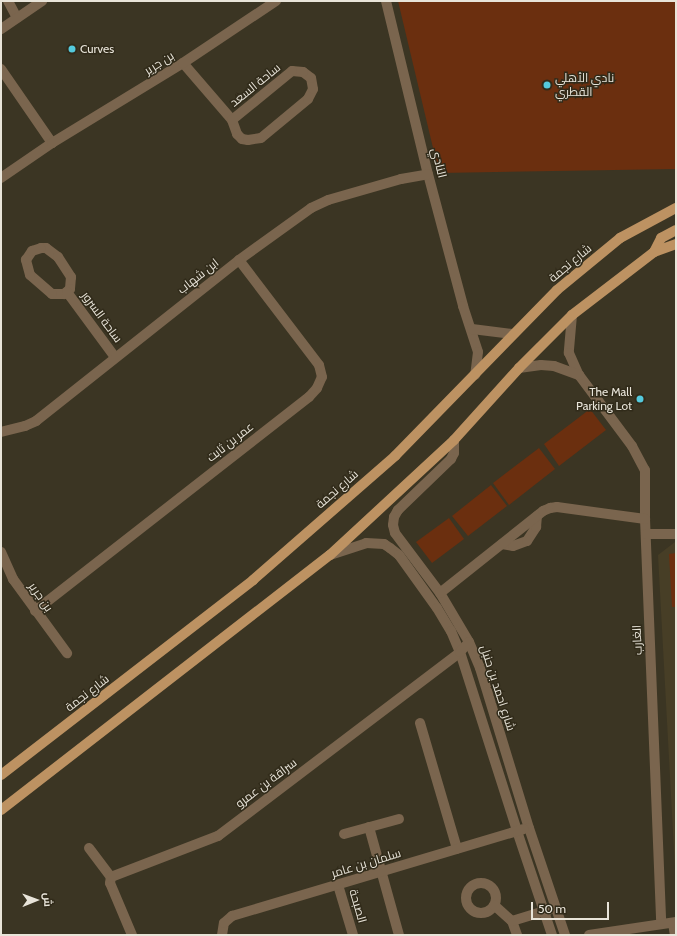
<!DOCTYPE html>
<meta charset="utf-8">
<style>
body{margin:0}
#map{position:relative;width:677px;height:936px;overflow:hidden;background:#3b3523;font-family:Cabin,Cairo,sans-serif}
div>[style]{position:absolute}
.built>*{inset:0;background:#473e26}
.green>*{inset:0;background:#6b2f0f}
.minor>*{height:10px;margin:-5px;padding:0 5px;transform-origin:5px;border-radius:5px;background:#7a654e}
.minor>.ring{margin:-5px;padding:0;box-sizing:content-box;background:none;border:10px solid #7a654e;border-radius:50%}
.major>*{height:10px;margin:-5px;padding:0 5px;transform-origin:5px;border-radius:5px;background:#bd9262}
.dots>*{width:11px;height:11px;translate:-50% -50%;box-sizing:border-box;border:2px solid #312b1a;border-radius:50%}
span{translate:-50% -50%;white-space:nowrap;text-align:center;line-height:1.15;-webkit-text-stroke:3px #312b1a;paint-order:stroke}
.poi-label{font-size:12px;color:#e8e4d9}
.left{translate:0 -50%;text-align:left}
.right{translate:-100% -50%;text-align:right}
.street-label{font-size:12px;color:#e8e4d9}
.frame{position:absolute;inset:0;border:2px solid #e8e4d9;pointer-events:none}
.north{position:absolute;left:16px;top:880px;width:40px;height:40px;-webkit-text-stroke:3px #312b1a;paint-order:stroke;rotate:89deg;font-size:11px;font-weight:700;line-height:16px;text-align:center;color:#e8e4d9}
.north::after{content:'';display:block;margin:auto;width:14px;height:18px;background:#e8e4d9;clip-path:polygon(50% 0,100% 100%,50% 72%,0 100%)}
.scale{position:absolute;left:531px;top:902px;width:78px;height:18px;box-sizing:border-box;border:2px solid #e8e4d9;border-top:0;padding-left:5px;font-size:12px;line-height:14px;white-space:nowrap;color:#e8e4d9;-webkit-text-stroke:3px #312b1a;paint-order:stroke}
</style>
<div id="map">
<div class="built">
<i style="clip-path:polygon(675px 542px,676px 542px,676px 888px,658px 555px)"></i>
</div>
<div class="green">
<i style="clip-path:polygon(398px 1px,676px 1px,676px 169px,439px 173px)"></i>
<i style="clip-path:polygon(590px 409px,606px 430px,559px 466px,544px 444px)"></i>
<i style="clip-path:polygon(539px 448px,555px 469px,509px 505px,493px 483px)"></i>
<i style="clip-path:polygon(491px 485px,507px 506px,468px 536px,452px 516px)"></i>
<i style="clip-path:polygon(449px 518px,464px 539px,432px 563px,416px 542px)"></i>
<i style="clip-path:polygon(676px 553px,676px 607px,672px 607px,669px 554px)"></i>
</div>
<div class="minor">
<i style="left:8px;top:1px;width:19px;rotate:62deg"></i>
<i style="left:386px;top:1px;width:178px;rotate:76.4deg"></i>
<i style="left:428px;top:174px;width:137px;rotate:75.1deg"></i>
<i style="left:463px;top:306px;width:48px;rotate:71.9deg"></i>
<i style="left:478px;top:352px;width:23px;rotate:97deg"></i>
<i style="left:1px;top:29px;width:50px;rotate:-34.3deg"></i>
<i style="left:183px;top:63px;width:75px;rotate:49.3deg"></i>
<i style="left:232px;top:120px;width:15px;rotate:70deg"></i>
<i style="left:237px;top:134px;width:7px;rotate:45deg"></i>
<i style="left:242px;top:139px;width:6px;rotate:9deg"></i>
<i style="left:248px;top:140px;width:13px;rotate:-9deg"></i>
<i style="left:261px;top:138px;width:61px;rotate:-39.7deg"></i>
<i style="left:308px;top:99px;width:11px;rotate:-63deg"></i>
<i style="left:313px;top:89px;width:11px;rotate:-100deg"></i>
<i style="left:311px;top:78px;width:10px;rotate:-143deg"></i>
<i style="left:303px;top:72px;width:11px;rotate:-175deg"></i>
<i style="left:292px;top:71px;width:77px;rotate:140.8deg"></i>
<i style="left:1px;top:69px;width:90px;rotate:55.4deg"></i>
<i style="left:1px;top:178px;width:62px;rotate:-34.5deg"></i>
<i style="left:52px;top:143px;width:153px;rotate:-31.4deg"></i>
<i style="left:183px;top:63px;width:112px;rotate:-33.7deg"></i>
<i style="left:41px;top:248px;width:5px"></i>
<i style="left:46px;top:248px;width:15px;rotate:37deg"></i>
<i style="left:58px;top:257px;width:24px;rotate:57deg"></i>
<i style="left:71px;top:277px;width:12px;rotate:95deg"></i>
<i style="left:70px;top:289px;width:8px;rotate:140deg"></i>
<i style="left:64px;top:294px;width:12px;rotate:180deg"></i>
<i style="left:52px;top:294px;width:29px;rotate:-139deg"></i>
<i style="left:30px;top:275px;width:16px;rotate:-105deg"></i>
<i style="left:26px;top:260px;width:11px;rotate:-56deg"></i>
<i style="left:32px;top:251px;width:9px;rotate:-18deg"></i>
<i style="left:67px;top:292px;width:81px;rotate:53.6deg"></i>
<i style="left:572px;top:315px;width:38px;rotate:95deg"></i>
<i style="left:569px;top:353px;width:24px;rotate:66deg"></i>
<i style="left:579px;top:375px;width:89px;rotate:53.3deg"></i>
<i style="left:632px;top:446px;width:27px;rotate:62deg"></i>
<i style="left:645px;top:470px;width:49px;rotate:90deg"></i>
<i style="left:645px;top:519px;width:405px;rotate:87.7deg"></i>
<i style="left:472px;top:329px;width:41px;rotate:7deg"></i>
<i style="left:519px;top:368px;width:22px;rotate:-8deg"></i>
<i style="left:541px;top:365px;width:13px;rotate:4deg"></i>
<i style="left:554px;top:366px;width:27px;rotate:20deg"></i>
<i style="left:1px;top:432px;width:25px;rotate:-14deg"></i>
<i style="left:25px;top:426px;width:12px;rotate:-24deg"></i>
<i style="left:36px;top:421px;width:259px;rotate:-38.4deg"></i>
<i style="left:239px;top:260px;width:89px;rotate:-35.8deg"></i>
<i style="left:311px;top:208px;width:19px;rotate:-25deg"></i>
<i style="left:328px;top:200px;width:76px;rotate:-16deg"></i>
<i style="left:401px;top:179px;width:27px;rotate:-10deg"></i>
<i style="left:454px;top:440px;width:13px;rotate:90deg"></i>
<i style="left:454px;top:453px;width:7px;rotate:117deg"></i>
<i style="left:451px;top:459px;width:74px;rotate:136.1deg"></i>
<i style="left:398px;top:510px;width:8px;rotate:120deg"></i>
<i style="left:394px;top:517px;width:8px;rotate:97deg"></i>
<i style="left:393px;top:525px;width:8px;rotate:76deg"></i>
<i style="left:395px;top:533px;width:75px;rotate:53.1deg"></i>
<i style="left:440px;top:593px;width:57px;rotate:59.4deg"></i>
<i style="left:469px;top:642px;width:28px;rotate:67deg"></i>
<i style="left:480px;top:668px;width:167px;rotate:73deg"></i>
<i style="left:529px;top:828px;width:113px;rotate:71.4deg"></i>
<i style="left:646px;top:534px;width:30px"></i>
<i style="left:502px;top:544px;width:11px;rotate:10deg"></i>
<i style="left:513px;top:546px;width:15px;rotate:-20deg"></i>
<i style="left:527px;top:541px;width:17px;rotate:-57deg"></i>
<i style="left:536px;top:527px;width:11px;rotate:-85deg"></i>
<i style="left:1px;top:552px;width:30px;rotate:66deg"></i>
<i style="left:13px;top:579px;width:92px;rotate:53.9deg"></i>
<i style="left:330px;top:555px;width:38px;rotate:-18deg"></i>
<i style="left:366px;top:543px;width:18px;rotate:3deg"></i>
<i style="left:384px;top:544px;width:7px;rotate:34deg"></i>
<i style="left:390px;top:548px;width:11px;rotate:38deg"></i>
<i style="left:399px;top:555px;width:65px;rotate:54.4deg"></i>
<i style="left:437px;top:608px;width:27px;rotate:59deg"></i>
<i style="left:451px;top:631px;width:23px;rotate:67deg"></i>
<i style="left:460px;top:652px;width:188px;rotate:72.3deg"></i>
<i style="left:517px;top:831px;width:110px;rotate:71.4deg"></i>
<i style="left:440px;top:593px;width:132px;rotate:-38.5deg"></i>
<i style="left:543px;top:511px;width:8px;rotate:-23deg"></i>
<i style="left:550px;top:508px;width:7px;rotate:-8deg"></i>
<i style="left:557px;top:507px;width:89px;rotate:7.8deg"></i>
<i style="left:35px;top:611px;width:348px;rotate:-38deg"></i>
<i style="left:309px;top:397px;width:12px;rotate:-48deg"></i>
<i style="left:317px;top:388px;width:12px;rotate:-66deg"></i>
<i style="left:322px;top:377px;width:12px;rotate:-104deg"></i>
<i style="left:319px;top:365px;width:132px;rotate:-127.3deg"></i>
<i style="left:420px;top:723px;width:131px;rotate:73.6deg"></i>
<i style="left:369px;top:827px;width:112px;rotate:74.5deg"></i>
<i style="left:344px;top:834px;width:57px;rotate:-15.3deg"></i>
<i style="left:89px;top:848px;width:36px;rotate:53deg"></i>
<i class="ring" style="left:466px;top:883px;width:20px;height:20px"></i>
<i style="left:338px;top:885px;width:52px;rotate:73.3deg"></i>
<i style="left:494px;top:905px;width:24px;rotate:42deg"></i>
<i style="left:512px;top:921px;width:15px;rotate:70deg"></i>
<i style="left:512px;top:921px;width:39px;rotate:-17deg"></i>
<i style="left:673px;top:923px;width:12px;rotate:81deg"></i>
<i style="left:132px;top:935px;width:56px;rotate:-112.9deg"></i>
<i style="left:110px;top:883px;width:6px;rotate:-81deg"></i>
<i style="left:111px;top:877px;width:115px;rotate:-21deg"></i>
<i style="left:218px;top:836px;width:304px;rotate:-37.2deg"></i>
<i style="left:460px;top:652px;width:13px;rotate:-48deg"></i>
<i style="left:222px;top:935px;width:12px;rotate:-81deg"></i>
<i style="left:224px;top:923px;width:11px;rotate:-41deg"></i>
<i style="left:232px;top:916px;width:304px;rotate:-16.6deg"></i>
<i style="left:589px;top:935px;width:88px;rotate:-8.5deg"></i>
</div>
<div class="major">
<i style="left:654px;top:252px;width:16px;rotate:-63deg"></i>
<i style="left:661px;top:238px;width:17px;rotate:-28deg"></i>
<i style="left:1px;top:775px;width:319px;rotate:-37.7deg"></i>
<i style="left:253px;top:580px;width:189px;rotate:-41.1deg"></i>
<i style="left:395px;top:456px;width:232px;rotate:-45.7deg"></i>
<i style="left:557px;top:290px;width:82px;rotate:-39.5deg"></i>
<i style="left:620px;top:238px;width:64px;rotate:-28.2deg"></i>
<i style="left:1px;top:810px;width:416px;rotate:-37.8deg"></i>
<i style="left:330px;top:555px;width:169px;rotate:-42.8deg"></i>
<i style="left:454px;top:440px;width:97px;rotate:-47.9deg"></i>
<i style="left:519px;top:368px;width:75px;rotate:-45deg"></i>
<i style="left:572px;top:315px;width:103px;rotate:-37.5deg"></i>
<i style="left:654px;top:252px;width:23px;rotate:-20deg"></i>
</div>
<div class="dots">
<i style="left:72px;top:49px;background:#54cadd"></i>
<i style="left:547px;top:85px;background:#54cadd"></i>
<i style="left:640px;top:399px;background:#54cadd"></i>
</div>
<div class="poi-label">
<span class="left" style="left:80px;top:49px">Curves</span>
<span class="left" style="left:555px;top:85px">نادي الأهلي<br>القطري</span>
<span class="right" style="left:632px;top:399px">The Mall<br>Parking Lot</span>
</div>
<div class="street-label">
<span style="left:159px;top:63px;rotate:-32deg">بن جرير</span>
<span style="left:255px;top:85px;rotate:-39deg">ساحة السعد</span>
<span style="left:439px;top:163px;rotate:76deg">النادي</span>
<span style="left:570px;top:263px;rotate:-40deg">شارع نجمة</span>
<span style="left:198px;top:276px;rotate:-38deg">ابن شهاب</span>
<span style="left:102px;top:317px;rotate:54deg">ساحة السرور</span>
<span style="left:230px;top:442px;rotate:-38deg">عمر بن ثابت</span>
<span style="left:337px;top:489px;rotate:-41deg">شارع نجمة</span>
<span style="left:41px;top:597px;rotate:55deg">بن جرير</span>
<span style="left:637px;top:640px;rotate:-92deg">الغارب</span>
<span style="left:498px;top:688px;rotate:72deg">شارع احمد بن حنبل</span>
<span style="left:87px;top:693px;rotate:-38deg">شارع نجمة</span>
<span style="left:266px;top:783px;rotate:-37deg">سراقة بن عمرو</span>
<span style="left:366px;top:863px;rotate:-17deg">سلمان بن عامر</span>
<span style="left:358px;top:906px;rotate:74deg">الصبحة</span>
</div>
<div class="frame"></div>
<div class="north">ش</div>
<div class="scale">50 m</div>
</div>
